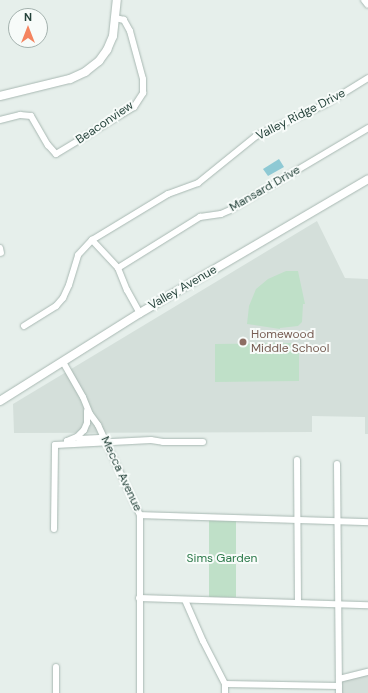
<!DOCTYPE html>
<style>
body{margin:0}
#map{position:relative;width:368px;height:693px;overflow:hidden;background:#e6efeb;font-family:"DM Sans",sans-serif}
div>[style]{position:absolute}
.built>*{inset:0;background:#d4dfda}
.green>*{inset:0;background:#bfe0c8}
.water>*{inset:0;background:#8ec9d4}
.roads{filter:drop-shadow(0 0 1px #a8b8b2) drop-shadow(0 0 1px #a8b8b2)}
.street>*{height:6px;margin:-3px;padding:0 3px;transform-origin:3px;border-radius:3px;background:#fff}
.secondary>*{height:8px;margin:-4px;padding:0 4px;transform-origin:4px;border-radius:4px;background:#fff}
.dots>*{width:11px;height:11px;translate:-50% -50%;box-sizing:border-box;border:2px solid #f7fbf9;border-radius:50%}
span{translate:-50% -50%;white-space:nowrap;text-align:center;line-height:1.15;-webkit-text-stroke:4px #f7fbf9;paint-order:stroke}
.street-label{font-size:12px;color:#24423a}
.education-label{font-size:12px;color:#785e54}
.left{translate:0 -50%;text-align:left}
.park-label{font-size:12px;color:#2d7a4b}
.north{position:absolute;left:8px;top:8px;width:40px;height:40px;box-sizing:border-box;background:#f7fbf9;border:1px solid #a3b1ad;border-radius:50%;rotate:0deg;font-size:11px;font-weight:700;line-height:16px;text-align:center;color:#24423a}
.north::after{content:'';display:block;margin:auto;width:14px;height:18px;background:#f4845f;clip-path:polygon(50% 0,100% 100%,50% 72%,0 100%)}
</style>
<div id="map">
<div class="built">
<i style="clip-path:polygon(317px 221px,345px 278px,368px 279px,368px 434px,365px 434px,365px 417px,312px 416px,312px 432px,14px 433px,13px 404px)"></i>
<i style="clip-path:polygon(368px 674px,368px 693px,341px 693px,340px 680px)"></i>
</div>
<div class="green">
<i style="clip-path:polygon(286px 271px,298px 271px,305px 304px,303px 304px,302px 322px,298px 326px,280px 328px,280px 329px,247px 324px,249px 306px,256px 289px,268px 279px)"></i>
<i style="clip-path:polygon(299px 343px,299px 381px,215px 382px,215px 344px)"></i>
<i style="clip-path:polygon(209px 520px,236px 521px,236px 597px,209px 597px)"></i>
</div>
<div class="water">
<i style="clip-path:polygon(279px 159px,284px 167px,268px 176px,263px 169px)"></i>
</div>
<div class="roads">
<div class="street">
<i style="left:364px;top:0;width:6px;rotate:51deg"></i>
<i style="left:0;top:120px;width:21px;rotate:-14deg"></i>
<i style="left:20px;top:115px;width:11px;rotate:5deg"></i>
<i style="left:31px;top:116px;width:34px;rotate:60deg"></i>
<i style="left:48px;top:145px;width:12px;rotate:48deg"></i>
<i style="left:56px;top:154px;width:91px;rotate:-31.1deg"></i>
<i style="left:134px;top:107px;width:17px;rotate:-57deg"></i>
<i style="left:143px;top:93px;width:14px;rotate:-90deg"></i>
<i style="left:143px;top:79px;width:50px;rotate:-105.2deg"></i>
<i style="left:130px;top:31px;width:13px;rotate:-119deg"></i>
<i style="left:124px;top:20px;width:9px;rotate:-167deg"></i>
<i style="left:92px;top:240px;width:38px;rotate:47deg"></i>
<i style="left:118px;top:268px;width:24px;rotate:68deg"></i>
<i style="left:127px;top:290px;width:26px;rotate:61deg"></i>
<i style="left:0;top:248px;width:5px;rotate:79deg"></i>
<i style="left:118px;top:268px;width:97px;rotate:-31.9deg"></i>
<i style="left:200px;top:217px;width:21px;rotate:-8deg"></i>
<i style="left:221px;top:214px;width:10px;rotate:-24deg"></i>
<i style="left:230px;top:210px;width:161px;rotate:-30.7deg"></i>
<i style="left:24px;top:326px;width:38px;rotate:-32deg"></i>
<i style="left:56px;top:306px;width:11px;rotate:-49deg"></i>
<i style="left:63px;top:298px;width:14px;rotate:-65deg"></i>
<i style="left:69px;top:285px;width:31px;rotate:-73deg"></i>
<i style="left:78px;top:255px;width:21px;rotate:-47deg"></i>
<i style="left:92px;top:240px;width:89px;rotate:-31.2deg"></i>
<i style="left:168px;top:194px;width:32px;rotate:-20deg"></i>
<i style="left:198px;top:183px;width:75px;rotate:-39deg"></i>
<i style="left:256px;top:136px;width:77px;rotate:-24.6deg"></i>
<i style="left:326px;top:104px;width:49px;rotate:-31.8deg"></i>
<i style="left:63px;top:362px;width:40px;rotate:60.3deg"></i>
<i style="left:83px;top:397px;width:18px;rotate:68deg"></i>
<i style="left:90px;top:414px;width:14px;rotate:54deg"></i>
<i style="left:98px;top:425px;width:99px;rotate:65deg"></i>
<i style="left:140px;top:515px;width:178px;rotate:90deg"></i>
<i style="left:79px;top:439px;width:21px;rotate:-3deg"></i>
<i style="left:100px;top:438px;width:5px;rotate:37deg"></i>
<i style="left:67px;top:443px;width:2px;rotate:-90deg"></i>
<i style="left:67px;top:441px;width:11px;rotate:-22deg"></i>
<i style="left:77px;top:437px;width:10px;rotate:-45deg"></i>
<i style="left:84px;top:430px;width:8px;rotate:-67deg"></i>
<i style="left:87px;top:423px;width:12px;rotate:-90deg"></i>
<i style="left:297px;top:460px;width:143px;rotate:89.6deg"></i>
<i style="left:337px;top:464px;width:229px;rotate:89.5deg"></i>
<i style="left:140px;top:515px;width:228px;rotate:1.8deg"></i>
<i style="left:54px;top:529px;width:84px;rotate:-89.3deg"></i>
<i style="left:55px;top:445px;width:96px;rotate:-3deg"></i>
<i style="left:151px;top:440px;width:12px;rotate:9deg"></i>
<i style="left:163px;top:442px;width:40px"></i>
<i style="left:139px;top:598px;width:229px;rotate:1.8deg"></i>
<i style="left:185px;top:600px;width:45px;rotate:66.3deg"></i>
<i style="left:203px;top:641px;width:48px;rotate:62.9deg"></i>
<i style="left:225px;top:684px;width:9px;rotate:90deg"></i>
<i style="left:339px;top:679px;width:30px;rotate:-14deg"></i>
<i style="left:225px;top:684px;width:114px;rotate:1deg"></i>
<i style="left:56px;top:693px;width:26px;rotate:-90deg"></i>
</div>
<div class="secondary">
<i style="left:0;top:96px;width:72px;rotate:-13.7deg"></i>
<i style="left:70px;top:79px;width:17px;rotate:-25deg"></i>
<i style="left:85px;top:72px;width:18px;rotate:-38deg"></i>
<i style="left:99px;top:61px;width:14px;rotate:-54deg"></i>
<i style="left:107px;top:50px;width:15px;rotate:-67deg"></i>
<i style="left:113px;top:36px;width:36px;rotate:-84deg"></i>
<i style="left:0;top:401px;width:165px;rotate:-32.2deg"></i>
<i style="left:140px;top:313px;width:264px;rotate:-30.4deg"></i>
</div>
</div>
<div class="dots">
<i style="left:243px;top:342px;background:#8d6e63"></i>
</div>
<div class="street-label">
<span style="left:301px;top:115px;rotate:-27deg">Valley Ridge Drive</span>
<span style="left:105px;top:123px;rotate:-34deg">Beaconview</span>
<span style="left:265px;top:189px;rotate:-30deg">Mansard Drive</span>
<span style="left:183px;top:288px;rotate:-30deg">Valley Avenue</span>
<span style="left:121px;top:474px;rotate:65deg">Mecca Avenue</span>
</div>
<div class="education-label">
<span class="left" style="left:251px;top:342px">Homewood<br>Middle School</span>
</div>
<div class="park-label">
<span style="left:222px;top:559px">Sims Garden</span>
</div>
<div class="north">N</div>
</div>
